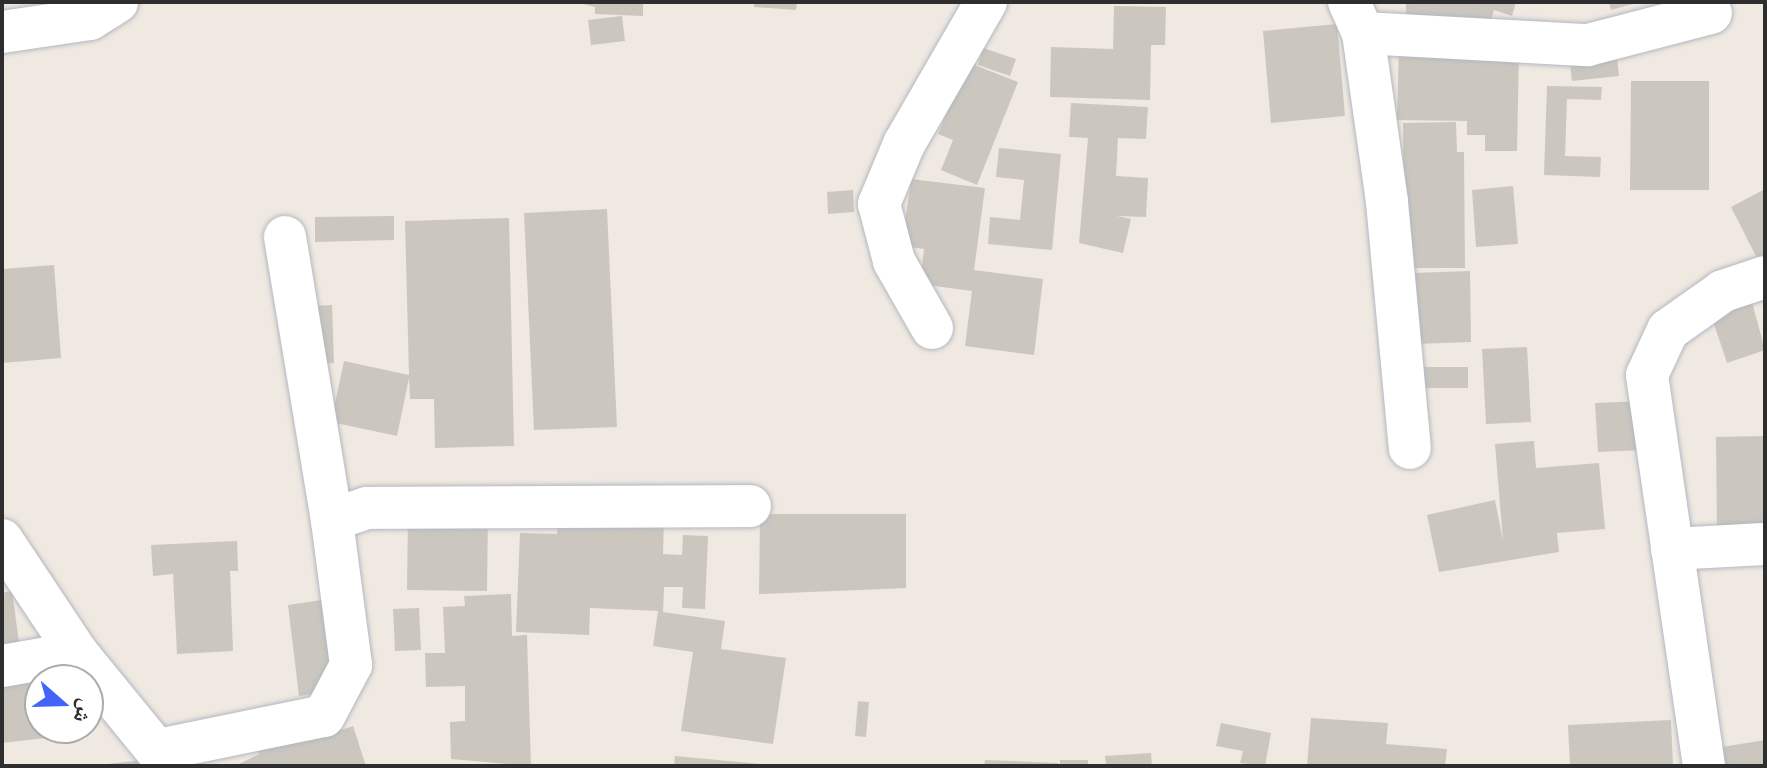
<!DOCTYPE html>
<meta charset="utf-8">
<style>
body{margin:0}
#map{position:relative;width:1767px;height:768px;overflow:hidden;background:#efe9e1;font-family:Ubuntu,"Noto Naskh Arabic",sans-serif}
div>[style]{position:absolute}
.building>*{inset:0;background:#cbc7bf}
.roads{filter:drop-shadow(0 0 2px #b4b7c1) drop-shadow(0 0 2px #b4b7c1)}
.minor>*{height:42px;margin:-21px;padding:0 21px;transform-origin:21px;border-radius:21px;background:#fff}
span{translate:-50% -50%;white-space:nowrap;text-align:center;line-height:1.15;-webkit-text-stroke:6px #fff;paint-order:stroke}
.frame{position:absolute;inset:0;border:4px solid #2e2e2e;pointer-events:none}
.north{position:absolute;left:24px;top:664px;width:80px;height:80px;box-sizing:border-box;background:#fff;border:2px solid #ababab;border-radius:50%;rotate:110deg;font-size:22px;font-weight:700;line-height:32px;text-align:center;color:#2e2e2e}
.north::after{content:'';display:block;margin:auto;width:28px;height:36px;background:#4264fb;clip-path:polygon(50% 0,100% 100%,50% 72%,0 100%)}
</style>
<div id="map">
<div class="building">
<i style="clip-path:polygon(575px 2px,643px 2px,643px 16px,595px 14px,595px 7px)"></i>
<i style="clip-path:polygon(754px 2px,797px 2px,796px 10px,754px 7px)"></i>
<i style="clip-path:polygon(1406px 2px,1516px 2px,1512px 16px,1494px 10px,1488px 30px,1406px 18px)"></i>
<i style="clip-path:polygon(1609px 2px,1636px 2px,1636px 3px,1611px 10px)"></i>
<i style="clip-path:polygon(1114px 6px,1166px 7px,1165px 45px,1151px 45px,1150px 100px,1050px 97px,1051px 47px,1113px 49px)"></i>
<i style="clip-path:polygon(622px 16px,625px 41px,591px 45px,588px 20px)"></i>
<i style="clip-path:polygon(1337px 24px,1345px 116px,1271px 123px,1263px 31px)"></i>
<i style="clip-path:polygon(1399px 45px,1519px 51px,1517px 151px,1485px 151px,1485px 135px,1467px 135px,1467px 121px,1397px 120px)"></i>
<i style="clip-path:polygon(983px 48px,1016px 59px,1010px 76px,978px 65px)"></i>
<i style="clip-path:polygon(1616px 48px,1619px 76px,1572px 81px,1569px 53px)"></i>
<i style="clip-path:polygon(967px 62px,1018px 82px,977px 185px,941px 170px,953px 140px,938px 134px)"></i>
<i style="clip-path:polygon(1631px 81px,1709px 81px,1709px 190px,1630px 190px)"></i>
<i style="clip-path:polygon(1547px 86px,1602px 87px,1601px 100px,1567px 99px,1565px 156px,1601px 157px,1600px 177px,1544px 175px)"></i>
<i style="clip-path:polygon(1071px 103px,1148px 107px,1146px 139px,1118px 138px,1116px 176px,1148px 178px,1146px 217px,1117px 216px,1131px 219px,1123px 253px,1079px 243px,1088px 138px,1069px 137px)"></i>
<i style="clip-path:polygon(1456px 122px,1457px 152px,1464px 152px,1465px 268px,1404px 268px,1403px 123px)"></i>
<i style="clip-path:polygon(999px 148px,1061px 154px,1052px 250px,988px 244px,990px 217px,1020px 220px,1024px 180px,996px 177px)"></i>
<i style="clip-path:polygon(911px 179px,985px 188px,974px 270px,1043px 279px,1034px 355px,965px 346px,972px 291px,920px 284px,924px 249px,902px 246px)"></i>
<i style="clip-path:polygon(1513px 186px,1518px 244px,1476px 247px,1472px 190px)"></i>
<i style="clip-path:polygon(1765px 189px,1765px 259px,1759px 262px,1731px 207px)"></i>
<i style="clip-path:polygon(853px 190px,854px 212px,828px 214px,827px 192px)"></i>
<i style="clip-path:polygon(607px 209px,617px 427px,534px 430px,524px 213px)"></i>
<i style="clip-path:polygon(394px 216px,394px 240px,315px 242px,315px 217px)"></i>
<i style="clip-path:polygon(509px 218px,514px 446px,435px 448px,434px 399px,410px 399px,409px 378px,397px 436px,331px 422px,344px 361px,409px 375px,405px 221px)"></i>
<i style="clip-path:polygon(54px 265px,61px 358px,2px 363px,2px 269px)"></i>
<i style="clip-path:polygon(1470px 271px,1471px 342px,1414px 344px,1412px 273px)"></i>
<i style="clip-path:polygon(1750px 295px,1765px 350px,1727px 363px,1709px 309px)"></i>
<i style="clip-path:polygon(332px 305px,334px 363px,315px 364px,313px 306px)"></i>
<i style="clip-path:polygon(1527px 347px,1531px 422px,1486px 424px,1482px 349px)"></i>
<i style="clip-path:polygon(1419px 367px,1468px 367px,1468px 388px,1418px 388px)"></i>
<i style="clip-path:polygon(1641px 401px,1644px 450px,1598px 452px,1595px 403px)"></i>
<i style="clip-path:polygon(1765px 436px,1765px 529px,1717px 530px,1716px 437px)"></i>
<i style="clip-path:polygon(1534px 441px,1536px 468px,1599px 463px,1605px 529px,1557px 533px,1559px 552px,1439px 572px,1427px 515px,1495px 500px,1503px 541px,1495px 444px)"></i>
<i style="clip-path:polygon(408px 513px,488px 513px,487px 591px,407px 590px)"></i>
<i style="clip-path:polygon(760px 514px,906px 514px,906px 588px,759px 594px)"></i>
<i style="clip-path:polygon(558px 519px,664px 523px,663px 554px,682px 555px,683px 535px,708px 536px,705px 609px,682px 608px,683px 587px,664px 587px,663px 612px,725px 621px,721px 649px,786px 658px,773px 744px,681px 731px,693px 652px,653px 646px,658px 611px,590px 608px,589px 635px,516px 632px,520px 533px,557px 534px)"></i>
<i style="clip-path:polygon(237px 541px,238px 571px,230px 571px,233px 651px,177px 654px,173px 574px,153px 576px,151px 545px)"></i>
<i style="clip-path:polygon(12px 591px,19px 642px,2px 644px,2px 593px)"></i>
<i style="clip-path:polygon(511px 594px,512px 636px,527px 635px,531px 766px,451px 759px,450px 722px,465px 721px,465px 686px,426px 687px,425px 653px,445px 653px,443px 607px,465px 606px,464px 596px)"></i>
<i style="clip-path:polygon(322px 600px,333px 691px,299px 696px,288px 605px)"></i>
<i style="clip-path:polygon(419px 608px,421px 650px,395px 651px,393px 609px)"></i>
<i style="clip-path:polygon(82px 669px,84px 680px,40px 680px,40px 728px,89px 733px,2px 743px,2px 678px)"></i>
<i style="clip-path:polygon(858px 701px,869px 702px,866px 737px,855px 736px)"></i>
<i style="clip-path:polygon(1311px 718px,1388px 723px,1386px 744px,1447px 749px,1445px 766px,1307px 766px)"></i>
<i style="clip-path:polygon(1671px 720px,1673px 766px,1570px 766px,1568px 725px)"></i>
<i style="clip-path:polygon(303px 722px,309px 741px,353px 726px,366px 766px,235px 766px,259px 754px,254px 739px)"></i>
<i style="clip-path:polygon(1221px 723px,1271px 733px,1265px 766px,1240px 763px,1243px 751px,1216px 746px)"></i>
<i style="clip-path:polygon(1765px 740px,1765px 766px,1719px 766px,1716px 748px)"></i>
<i style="clip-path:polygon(1151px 753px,1152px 766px,1106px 766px,1105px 756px)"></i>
<i style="clip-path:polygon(675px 756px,761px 764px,761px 766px,674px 766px)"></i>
<i style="clip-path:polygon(152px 759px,152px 766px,108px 766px,108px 764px)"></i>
<i style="clip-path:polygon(985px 760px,1058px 763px,1058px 766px,984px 766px)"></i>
<i style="clip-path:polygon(1060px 760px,1088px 760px,1088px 766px,1060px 766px)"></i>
</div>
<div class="roads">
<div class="minor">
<i style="left:1349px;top:2px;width:34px;rotate:66deg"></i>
<i style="left:1363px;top:33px;width:171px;rotate:81.9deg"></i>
<i style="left:1387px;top:202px;width:247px;rotate:84.7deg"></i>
<i style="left:2px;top:32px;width:89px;rotate:-8.4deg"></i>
<i style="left:90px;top:19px;width:32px;rotate:-32deg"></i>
<i style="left:1363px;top:33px;width:225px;rotate:3.1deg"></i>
<i style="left:1588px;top:45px;width:127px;rotate:-14.6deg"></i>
<i style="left:285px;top:237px;width:287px;rotate:80.6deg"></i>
<i style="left:932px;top:328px;width:77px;rotate:-119.6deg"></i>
<i style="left:894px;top:261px;width:59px;rotate:-104.7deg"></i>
<i style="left:879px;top:204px;width:65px;rotate:-67.4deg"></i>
<i style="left:904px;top:144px;width:164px;rotate:-60deg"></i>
<i style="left:2px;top:540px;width:136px;rotate:56.4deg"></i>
<i style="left:77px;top:653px;width:146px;rotate:50.8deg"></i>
<i style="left:1672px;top:549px;width:93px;rotate:-3.1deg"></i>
<i style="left:2px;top:666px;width:76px;rotate:-9.8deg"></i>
<i style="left:158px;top:750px;width:169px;rotate:-11.6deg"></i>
<i style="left:324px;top:716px;width:58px;rotate:-62.1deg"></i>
<i style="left:351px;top:665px;width:146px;rotate:-97.5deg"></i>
<i style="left:332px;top:520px;width:37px;rotate:-19deg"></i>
<i style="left:367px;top:508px;width:383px;rotate:-0.3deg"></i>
<i style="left:1704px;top:766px;width:395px;rotate:-98.3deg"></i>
<i style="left:1647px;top:375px;width:50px;rotate:-65deg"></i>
<i style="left:1668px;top:330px;width:67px;rotate:-35.3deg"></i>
<i style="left:1723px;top:291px;width:44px;rotate:-18.4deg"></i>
</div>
</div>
<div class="frame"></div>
<div class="north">ش</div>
</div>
